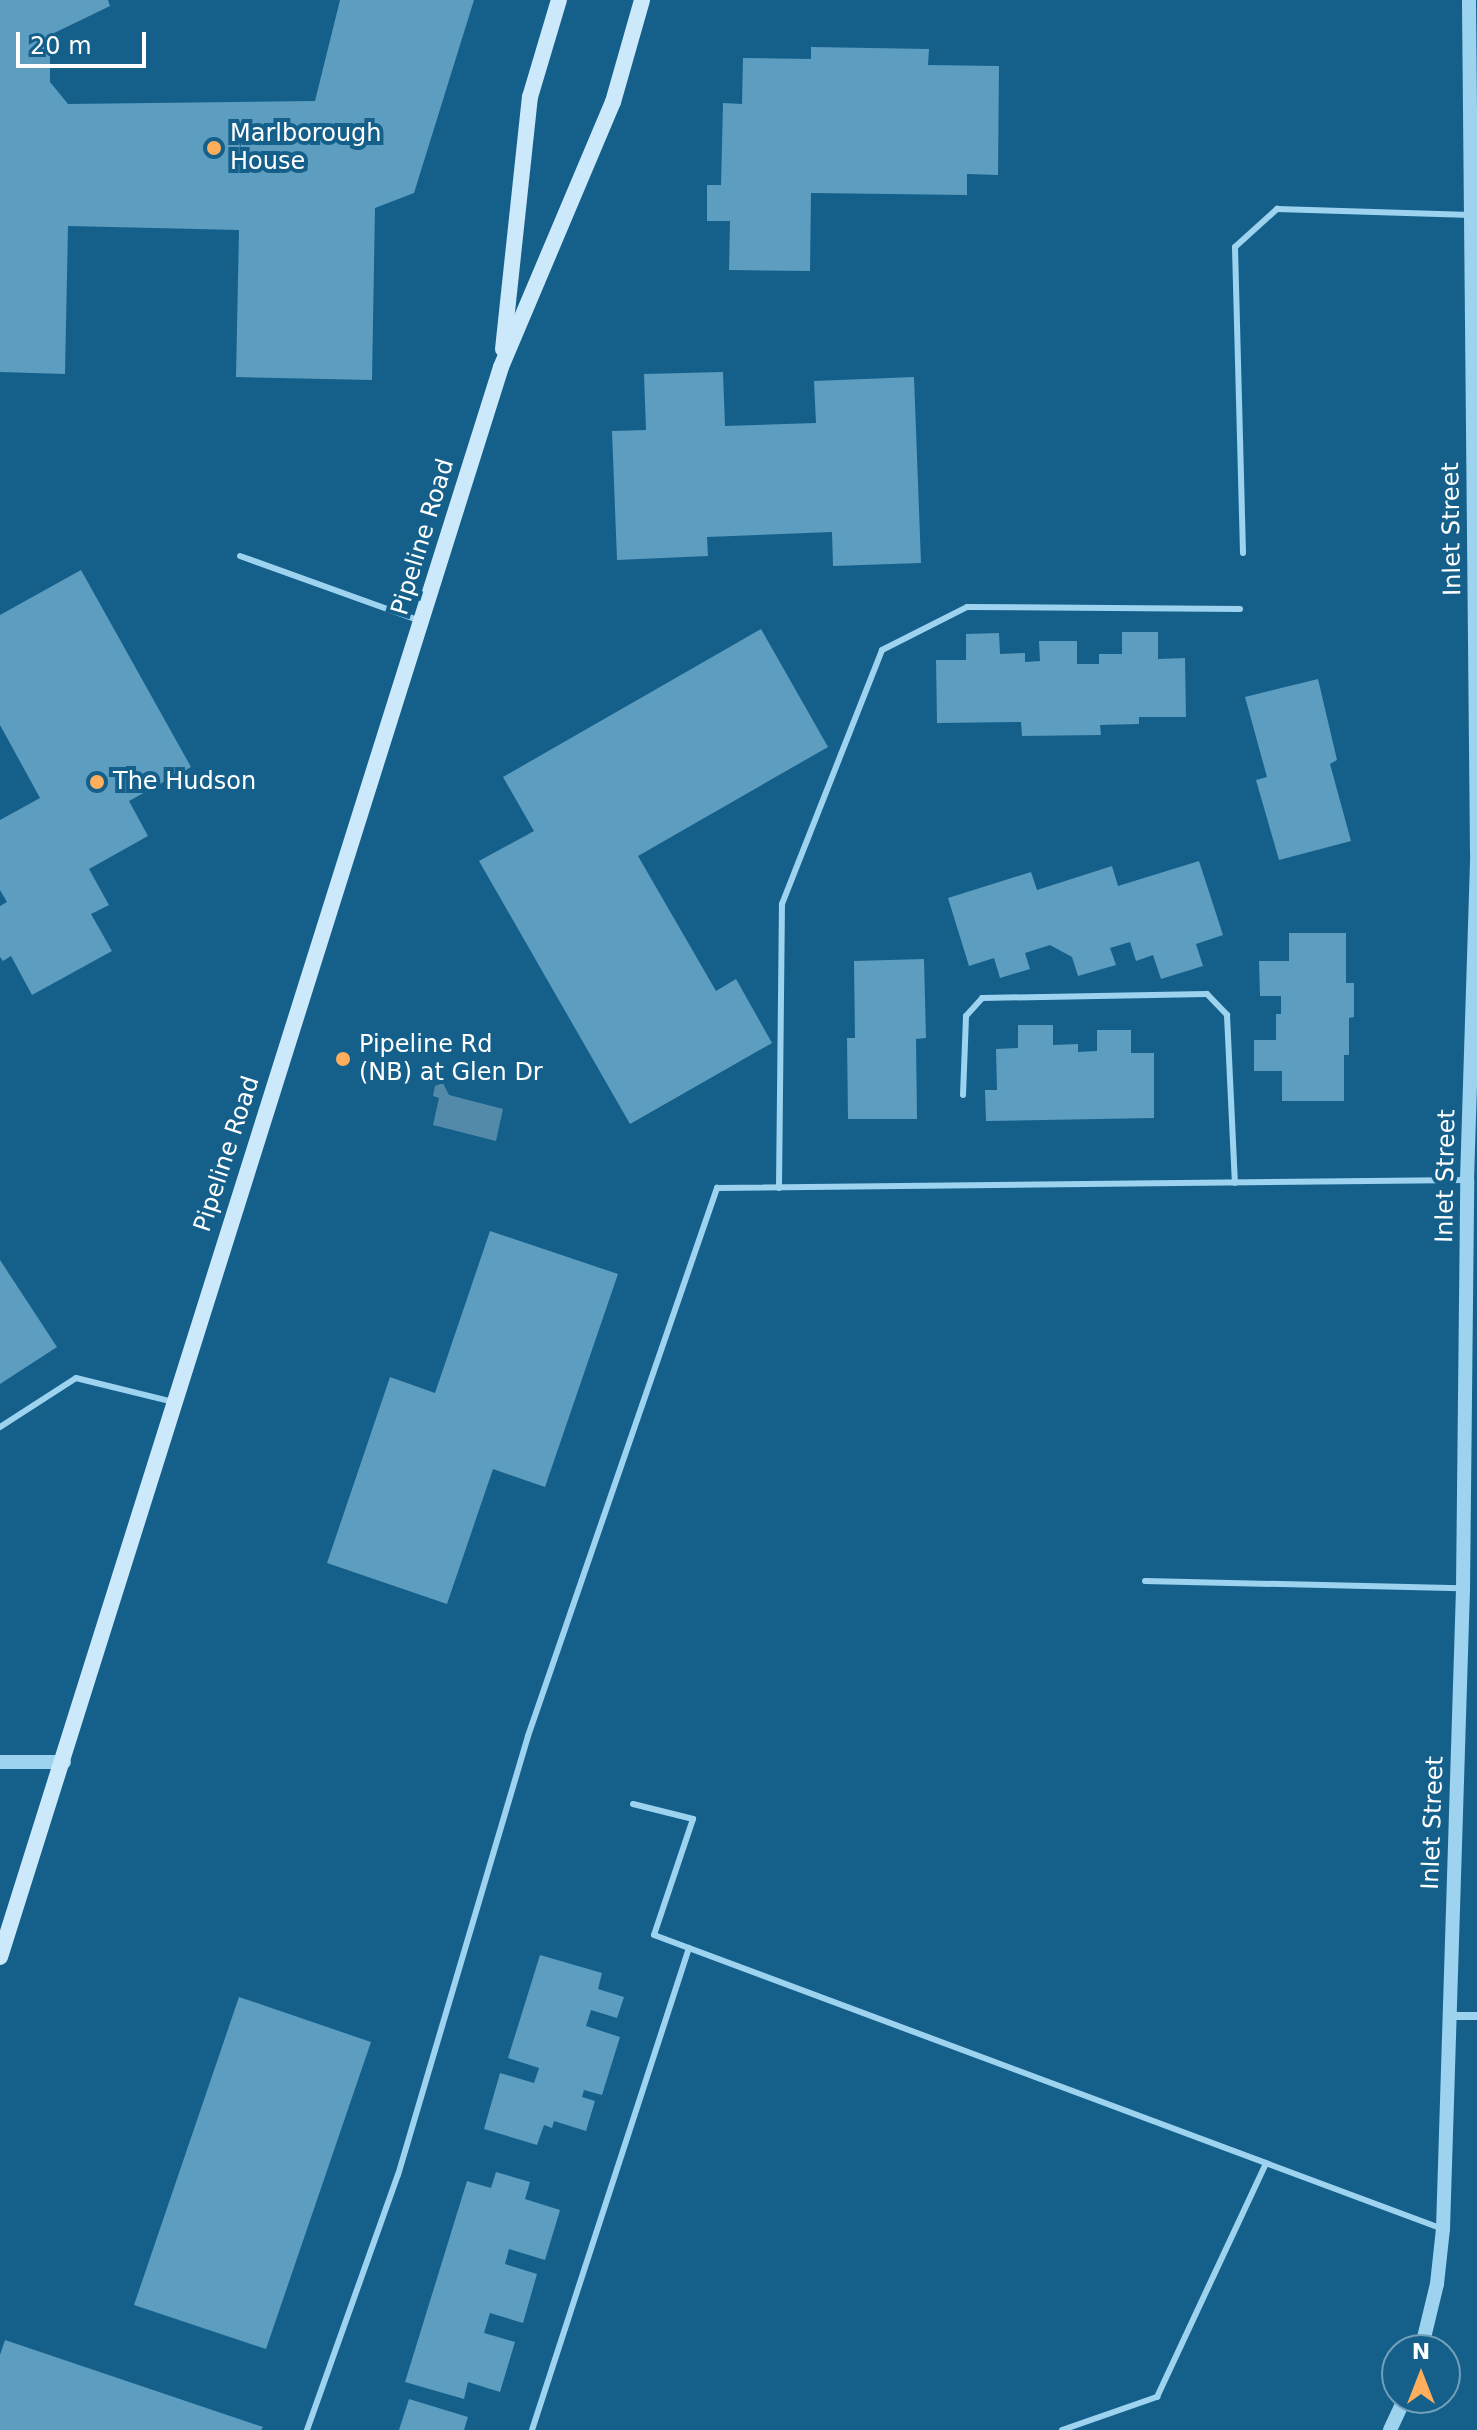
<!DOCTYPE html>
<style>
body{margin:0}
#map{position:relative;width:1477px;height:2430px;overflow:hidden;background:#15608b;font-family:"DejaVu Sans",sans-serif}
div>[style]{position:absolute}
.water>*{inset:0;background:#548aa9}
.building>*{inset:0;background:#5c9dc0}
.service>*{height:6px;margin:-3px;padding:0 3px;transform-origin:3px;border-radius:3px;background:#9dd3ef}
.minor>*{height:8px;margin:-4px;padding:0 4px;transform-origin:4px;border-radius:4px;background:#9dd3ef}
.tertiary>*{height:14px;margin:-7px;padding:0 7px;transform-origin:7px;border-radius:7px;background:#9dd3ef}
.secondary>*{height:16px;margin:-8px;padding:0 8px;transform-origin:8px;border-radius:8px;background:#cbe9fb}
.dots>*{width:22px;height:22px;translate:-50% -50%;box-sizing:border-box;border:4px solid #15608b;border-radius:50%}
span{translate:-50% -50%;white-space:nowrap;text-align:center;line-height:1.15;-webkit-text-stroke:8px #15608b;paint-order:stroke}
.poi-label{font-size:24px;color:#fff}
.left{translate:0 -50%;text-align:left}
.street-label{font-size:24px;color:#fff}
.north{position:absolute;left:1381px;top:2334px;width:80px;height:80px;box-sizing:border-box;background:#15608b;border:2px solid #73a0b9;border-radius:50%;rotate:0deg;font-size:22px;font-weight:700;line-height:32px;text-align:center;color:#fff}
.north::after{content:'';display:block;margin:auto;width:28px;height:36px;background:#ffaf5c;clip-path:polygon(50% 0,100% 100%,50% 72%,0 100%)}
.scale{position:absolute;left:16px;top:32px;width:130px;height:36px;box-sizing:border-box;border:4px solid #fff;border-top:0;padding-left:10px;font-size:24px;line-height:28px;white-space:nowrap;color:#fff;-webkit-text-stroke:6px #15608b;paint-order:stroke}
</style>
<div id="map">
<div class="water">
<i style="clip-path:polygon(443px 1083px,449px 1095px,503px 1109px,496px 1141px,433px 1125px,439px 1098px,433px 1096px,435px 1086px)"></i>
</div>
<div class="building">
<i style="clip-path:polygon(0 0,108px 0,110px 6px,50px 35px,50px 82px,68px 104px,315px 101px,340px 0,474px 0,414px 193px,375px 208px,372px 380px,236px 377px,239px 230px,68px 226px,65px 374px,0 372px)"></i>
<i style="clip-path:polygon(811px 47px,929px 49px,928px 65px,999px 66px,998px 175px,967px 174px,967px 195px,811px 193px,810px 271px,729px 270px,730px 221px,707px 221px,707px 185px,721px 185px,723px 103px,742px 104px,743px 58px,811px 59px)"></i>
<i style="clip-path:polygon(723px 372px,725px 426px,816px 423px,814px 381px,914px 377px,921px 563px,833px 566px,832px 532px,707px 537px,708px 556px,617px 560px,612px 431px,646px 430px,644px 374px)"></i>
<i style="clip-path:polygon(81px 570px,191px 767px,129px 801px,148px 836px,89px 869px,109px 905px,91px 914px,112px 951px,32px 995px,11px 956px,3px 961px,0 957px,0 906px,7px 902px,0 890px,0 820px,40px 798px,0 725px,0 615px)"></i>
<i style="clip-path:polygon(761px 629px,828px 747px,638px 856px,716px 991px,736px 979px,772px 1043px,630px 1124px,479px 861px,534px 831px,503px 777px)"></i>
<i style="clip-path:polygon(1122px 632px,1158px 632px,1158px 659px,1185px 658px,1186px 717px,1139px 717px,1139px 724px,1100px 725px,1101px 735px,1022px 736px,1021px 722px,937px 723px,936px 660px,966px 660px,966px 634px,999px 633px,1000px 654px,1025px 653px,1025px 662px,1040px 661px,1039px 641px,1077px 641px,1077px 664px,1099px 664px,1099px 654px,1122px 654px)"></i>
<i style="clip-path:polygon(1318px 679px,1337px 760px,1330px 764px,1351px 841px,1279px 860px,1256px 780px,1267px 777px,1245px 697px)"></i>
<i style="clip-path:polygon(1199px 861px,1223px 935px,1196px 944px,1203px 966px,1161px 979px,1153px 955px,1136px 961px,1130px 942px,1110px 948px,1116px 965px,1078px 976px,1072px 957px,1050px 945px,1025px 953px,1030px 969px,1000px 978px,994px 958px,969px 966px,948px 898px,1031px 872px,1037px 890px,1112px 866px,1118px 886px)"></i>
<i style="clip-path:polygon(1289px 933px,1346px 933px,1346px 983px,1354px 983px,1354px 1017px,1349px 1018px,1349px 1055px,1344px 1055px,1344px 1101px,1282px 1101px,1282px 1071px,1254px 1071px,1254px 1040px,1276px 1040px,1276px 1014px,1281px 1014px,1281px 996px,1260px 996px,1259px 961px,1289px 961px)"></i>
<i style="clip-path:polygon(924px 959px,926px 1038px,916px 1039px,917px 1119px,848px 1119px,847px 1038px,855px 1038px,854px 961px)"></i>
<i style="clip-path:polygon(1018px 1025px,1053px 1025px,1053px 1045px,1078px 1044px,1078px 1052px,1097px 1051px,1097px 1030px,1131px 1030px,1131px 1053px,1154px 1053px,1154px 1118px,986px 1121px,985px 1090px,997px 1090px,996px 1049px,1018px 1048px)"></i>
<i style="clip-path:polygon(490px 1231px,618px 1274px,545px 1487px,493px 1469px,447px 1604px,327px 1563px,390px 1377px,435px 1393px)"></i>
<i style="clip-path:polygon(0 1260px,57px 1347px,0 1384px)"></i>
<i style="clip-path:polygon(540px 1955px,602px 1973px,598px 1989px,624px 1997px,617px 2018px,591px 2010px,586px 2026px,620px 2037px,602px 2095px,584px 2090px,582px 2097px,595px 2101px,586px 2131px,554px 2121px,552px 2128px,544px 2125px,537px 2145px,484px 2129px,500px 2073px,534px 2083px,539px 2068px,508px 2058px)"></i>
<i style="clip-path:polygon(239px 1997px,371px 2042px,266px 2349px,134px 2305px)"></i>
<i style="clip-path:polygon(496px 2172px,530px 2182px,525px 2199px,560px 2210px,545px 2260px,509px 2249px,505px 2264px,537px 2274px,523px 2323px,490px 2313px,484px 2333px,515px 2342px,500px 2392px,468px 2382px,464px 2399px,405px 2382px,467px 2181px,491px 2188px)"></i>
<i style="clip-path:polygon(5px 2340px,263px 2427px,261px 2430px,0 2430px,0 2355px)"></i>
<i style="clip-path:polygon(409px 2399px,468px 2417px,464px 2430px,399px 2430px)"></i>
</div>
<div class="service">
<i style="left:1243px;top:553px;width:306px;rotate:-91.5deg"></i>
<i style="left:1235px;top:247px;width:57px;rotate:-42.1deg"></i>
<i style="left:1277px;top:209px;width:194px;rotate:1.8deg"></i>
<i style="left:240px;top:556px;width:189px;rotate:19.8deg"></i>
<i style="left:963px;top:1095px;width:79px;rotate:-87.8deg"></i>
<i style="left:966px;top:1016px;width:24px;rotate:-48deg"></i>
<i style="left:982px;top:998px;width:225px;rotate:-1deg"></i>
<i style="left:1207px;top:994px;width:29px;rotate:46deg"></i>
<i style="left:1227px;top:1015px;width:168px;rotate:87.3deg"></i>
<i style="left:779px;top:1188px;width:284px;rotate:-89.4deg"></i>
<i style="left:782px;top:904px;width:273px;rotate:-68.5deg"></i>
<i style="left:882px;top:650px;width:95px;rotate:-26.8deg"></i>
<i style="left:967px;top:607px;width:273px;rotate:0.4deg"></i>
<i style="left:0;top:1427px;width:90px;rotate:-32.8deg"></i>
<i style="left:76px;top:1378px;width:101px;rotate:13.8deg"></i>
<i style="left:1145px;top:1581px;width:316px;rotate:1.3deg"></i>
<i style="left:633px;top:1804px;width:62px;rotate:14deg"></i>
<i style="left:693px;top:1819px;width:122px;rotate:108.6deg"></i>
<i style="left:654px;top:1935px;width:839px;rotate:20.44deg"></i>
<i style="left:307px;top:2430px;width:271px;rotate:-70.4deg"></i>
<i style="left:398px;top:2175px;width:458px;rotate:-73.5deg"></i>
<i style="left:528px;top:1736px;width:580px;rotate:-70.97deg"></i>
<i style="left:717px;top:1188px;width:749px;rotate:-0.61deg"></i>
<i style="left:532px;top:2430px;width:507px;rotate:-71.96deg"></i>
<i style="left:1062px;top:2430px;width:101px;rotate:-19.2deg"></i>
<i style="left:1157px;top:2397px;width:258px;rotate:-65deg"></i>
</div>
<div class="minor">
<i style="left:1449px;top:2016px;width:28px"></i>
</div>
<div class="tertiary">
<i style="left:0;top:1762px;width:64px"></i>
<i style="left:1421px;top:2350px;width:68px;rotate:-76.4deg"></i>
<i style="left:1437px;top:2284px;width:55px;rotate:-83.8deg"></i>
<i style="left:1443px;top:2229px;width:641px;rotate:-88.21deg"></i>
<i style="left:1463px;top:1588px;width:408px;rotate:-89.4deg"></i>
<i style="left:1467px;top:1180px;width:327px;rotate:-88.2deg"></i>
<i style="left:1477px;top:853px;width:853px;rotate:-90.54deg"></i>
<i style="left:1390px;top:2430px;width:35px;rotate:-65deg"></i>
</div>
<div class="secondary">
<i style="left:503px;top:349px;width:253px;rotate:-83.9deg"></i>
<i style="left:530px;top:97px;width:101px;rotate:-73.4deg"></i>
<i style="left:0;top:1957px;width:1667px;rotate:-72.51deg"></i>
<i style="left:501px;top:367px;width:288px;rotate:-67.1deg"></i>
<i style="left:613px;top:102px;width:106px;rotate:-74.1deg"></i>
</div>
<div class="dots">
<i style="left:214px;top:148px;background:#ffaf5c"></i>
<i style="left:97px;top:782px;background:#ffaf5c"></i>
<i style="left:343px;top:1059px;background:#ffaf5c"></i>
</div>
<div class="poi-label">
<span class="left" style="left:230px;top:148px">Marlborough<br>House</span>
<span class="left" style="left:113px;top:782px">The Hudson</span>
<span class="left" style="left:359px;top:1059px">Pipeline Rd<br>(NB) at Glen Dr</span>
</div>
<div class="street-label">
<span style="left:1452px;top:529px;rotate:-91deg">Inlet Street</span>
<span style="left:423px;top:537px;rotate:-73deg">Pipeline Road</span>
<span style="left:227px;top:1154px;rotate:-72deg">Pipeline Road</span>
<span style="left:1446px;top:1176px;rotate:-89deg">Inlet Street</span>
<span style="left:1433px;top:1823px;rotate:-88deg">Inlet Street</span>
</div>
<div class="north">N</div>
<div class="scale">20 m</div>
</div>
